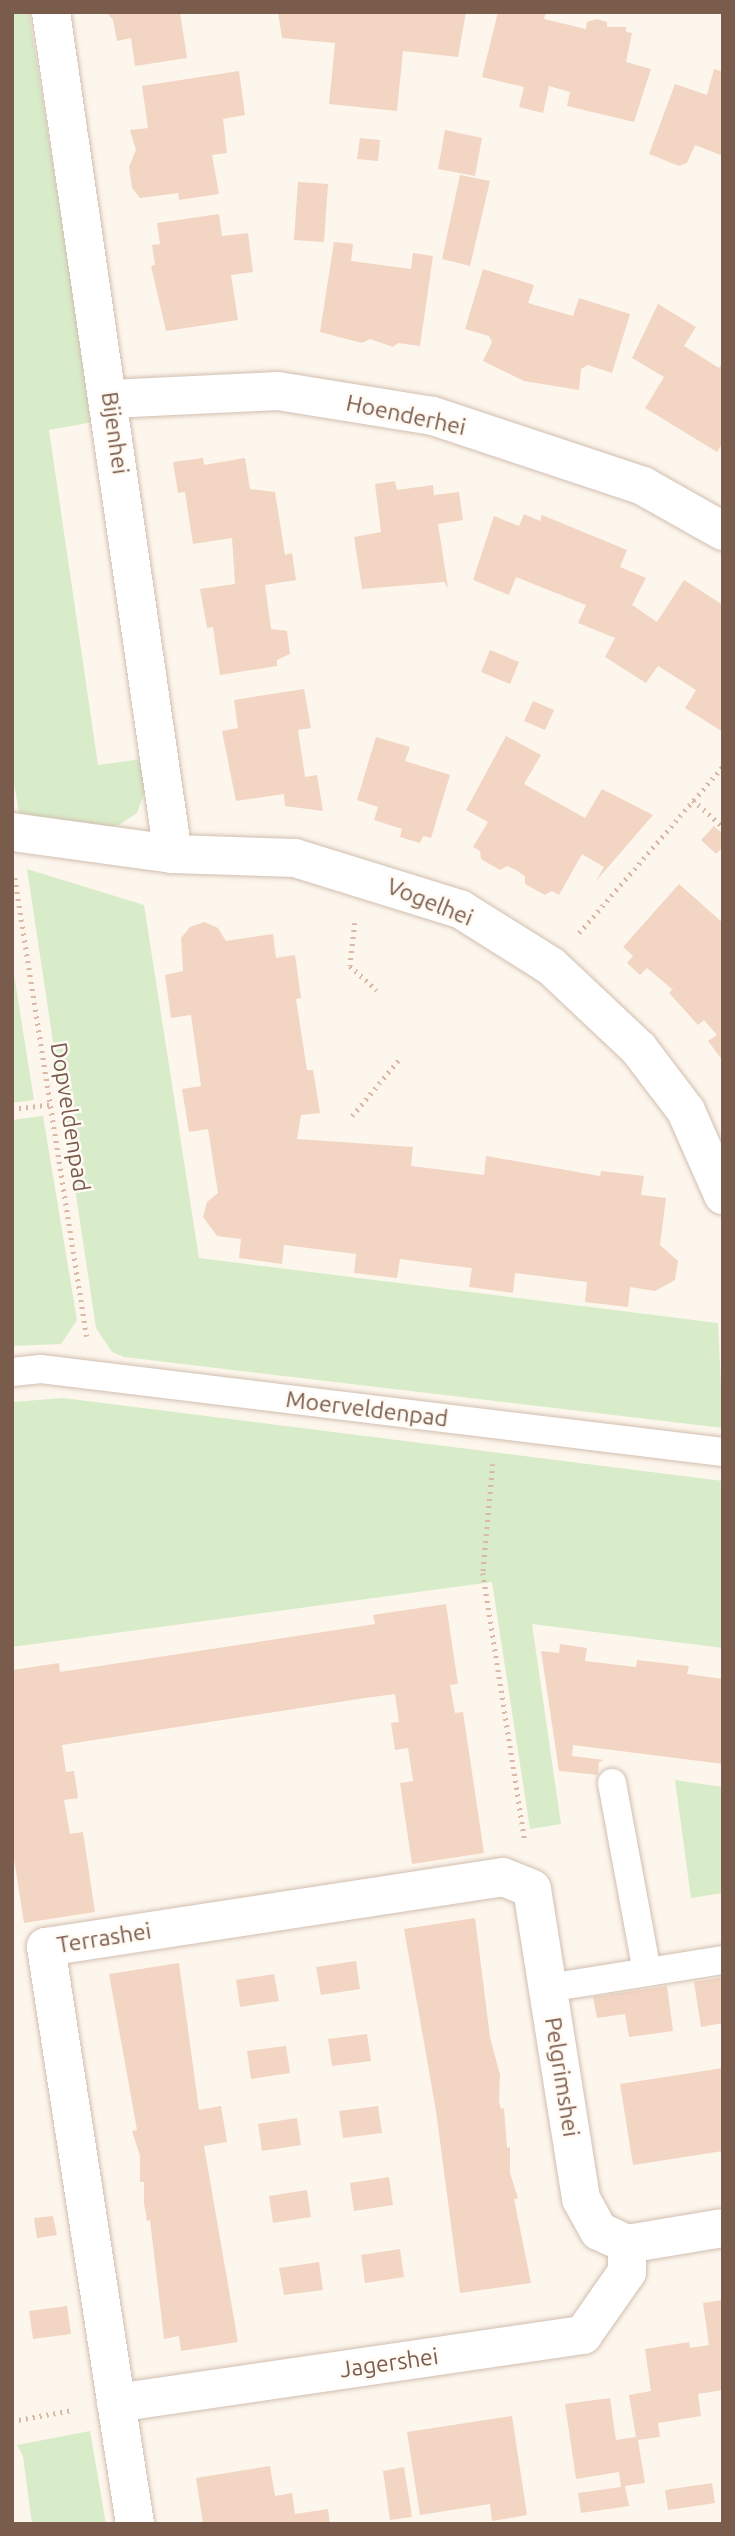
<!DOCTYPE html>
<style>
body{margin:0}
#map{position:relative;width:735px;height:2536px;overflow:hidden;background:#fdf6ec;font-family:Ubuntu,sans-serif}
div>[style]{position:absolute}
.green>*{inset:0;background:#d8ecc9}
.building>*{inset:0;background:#f3d5c3}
.path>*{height:4.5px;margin-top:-2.25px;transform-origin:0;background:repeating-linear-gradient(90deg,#d9b8a5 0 2px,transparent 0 7px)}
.roads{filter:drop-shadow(0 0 2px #d1beb0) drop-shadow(0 0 2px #d1beb0)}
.service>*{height:28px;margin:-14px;padding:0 14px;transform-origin:14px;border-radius:14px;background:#fff}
.minor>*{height:38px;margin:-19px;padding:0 19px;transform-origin:19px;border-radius:19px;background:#fff}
span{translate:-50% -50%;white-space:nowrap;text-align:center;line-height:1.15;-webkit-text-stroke:5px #fffaf3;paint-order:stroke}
.street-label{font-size:23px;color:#7a5c4d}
.frame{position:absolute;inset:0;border:14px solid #7a5c4d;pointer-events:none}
</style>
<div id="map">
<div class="green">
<i style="clip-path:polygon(12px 12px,29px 12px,93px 422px,49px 430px,98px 765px,142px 759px,147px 786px,137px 813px,119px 825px,96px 829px,19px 813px,12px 772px)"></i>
<i style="clip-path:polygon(27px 869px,144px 905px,199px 1258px,718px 1323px,723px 1428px,124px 1357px,112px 1352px,96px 1328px)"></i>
<i style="clip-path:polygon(12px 962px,34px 1100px,12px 1103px)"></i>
<i style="clip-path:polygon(43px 1116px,77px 1320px,61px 1344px,12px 1346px,12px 1120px)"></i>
<i style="clip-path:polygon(63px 1398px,723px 1481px,723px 1648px,532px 1624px,561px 1824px,530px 1829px,492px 1582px,12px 1647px,12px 1402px)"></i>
<i style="clip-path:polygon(675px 1780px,723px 1787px,723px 1893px,691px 1898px)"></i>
<i style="clip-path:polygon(90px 2431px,106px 2524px,32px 2524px,23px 2456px,17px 2445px)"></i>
</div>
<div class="building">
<i style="clip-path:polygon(106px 12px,180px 12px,187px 58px,135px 66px,131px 38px,117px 41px,113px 20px)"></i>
<i style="clip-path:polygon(278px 12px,466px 12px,458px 57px,403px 51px,397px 111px,329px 104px,335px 43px,282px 38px)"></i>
<i style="clip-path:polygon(498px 12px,546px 12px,544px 19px,586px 29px,587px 22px,597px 19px,607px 22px,607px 27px,626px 27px,626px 32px,632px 33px,626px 62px,651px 69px,634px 122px,567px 106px,570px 92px,549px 86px,543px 113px,519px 107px,524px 87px,482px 77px)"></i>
<i style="clip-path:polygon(714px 69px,723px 72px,723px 156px,695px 145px,687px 163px,679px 166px,649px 154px,675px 84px,707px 95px)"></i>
<i style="clip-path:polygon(239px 71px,245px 115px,223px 119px,227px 153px,212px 155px,219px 194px,179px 200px,178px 193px,140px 198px,132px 188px,129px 167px,136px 150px,130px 130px,148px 128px,142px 86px)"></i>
<i style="clip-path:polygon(445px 130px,482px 138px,475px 176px,438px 169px)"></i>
<i style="clip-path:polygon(360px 138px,380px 140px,378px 161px,357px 159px)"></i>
<i style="clip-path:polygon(460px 175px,490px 181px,470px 266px,442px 259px)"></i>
<i style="clip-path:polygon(298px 182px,328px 184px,324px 242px,294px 240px)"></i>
<i style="clip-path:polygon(219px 214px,222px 236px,248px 233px,253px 272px,231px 275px,238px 320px,166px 331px,151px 266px,155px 265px,152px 245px,160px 244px,157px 223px)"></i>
<i style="clip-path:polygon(334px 242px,353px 244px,351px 261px,411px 269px,413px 253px,433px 256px,420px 346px,398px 343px,393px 347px,370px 339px,362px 343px,320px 332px)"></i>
<i style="clip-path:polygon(483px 269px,534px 285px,528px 303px,573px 316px,579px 298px,630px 314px,612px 373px,588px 365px,581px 369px,579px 390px,524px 381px,483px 361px,492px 342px,489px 336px,465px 329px)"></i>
<i style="clip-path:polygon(658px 304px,696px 327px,684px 346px,719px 368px,723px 361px,723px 443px,717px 452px,645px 408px,664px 377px,632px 358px)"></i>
<i style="clip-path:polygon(203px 458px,204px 465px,245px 458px,250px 489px,275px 492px,285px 555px,292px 553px,296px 580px,265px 585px,271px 629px,287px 631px,290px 654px,277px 660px,277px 666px,220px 675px,213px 627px,207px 628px,200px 589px,235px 584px,232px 538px,193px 544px,185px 492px,178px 493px,173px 462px)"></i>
<i style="clip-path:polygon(395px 481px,397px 490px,433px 485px,434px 495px,459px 492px,463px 520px,438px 524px,448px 588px,444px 582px,362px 589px,354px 537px,381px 532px,375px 484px)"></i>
<i style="clip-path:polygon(524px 514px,540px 521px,542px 515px,627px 550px,620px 567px,646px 578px,632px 605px,657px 622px,684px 580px,723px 605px,723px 732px,685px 708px,696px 690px,658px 666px,646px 683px,605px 657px,615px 638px,578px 623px,586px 605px,516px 577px,509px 595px,473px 580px,494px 516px,519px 526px)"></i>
<i style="clip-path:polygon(490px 650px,519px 662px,510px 684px,481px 672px)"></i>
<i style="clip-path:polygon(304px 689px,311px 728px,298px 730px,305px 777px,317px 775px,323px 811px,285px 806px,284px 794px,236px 801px,222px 731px,238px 728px,234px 700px)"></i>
<i style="clip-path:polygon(533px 701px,554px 710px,545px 730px,524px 721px)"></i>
<i style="clip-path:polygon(506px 736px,541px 755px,524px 784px,585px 818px,602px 789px,653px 815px,596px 881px,604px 867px,582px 854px,559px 895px,552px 891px,545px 895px,525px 884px,525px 876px,514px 869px,507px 866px,500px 870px,481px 859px,480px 851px,473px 847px,488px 822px,466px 810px)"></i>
<i style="clip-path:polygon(376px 737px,410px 747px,405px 761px,450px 775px,431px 838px,423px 836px,420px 843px,400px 837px,402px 829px,374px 820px,378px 807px,357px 800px)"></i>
<i style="clip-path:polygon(714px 826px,723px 834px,723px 847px,716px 854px,701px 840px)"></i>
<i style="clip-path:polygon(679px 884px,723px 923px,723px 1061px,708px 1041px,717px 1035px,704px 1020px,698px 1025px,669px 993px,676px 985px,672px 989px,647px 968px,640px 975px,627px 963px,633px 956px,623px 947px)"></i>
<i style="clip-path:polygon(204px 922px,218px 928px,226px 941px,273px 934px,276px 958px,295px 955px,301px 998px,296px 999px,307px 1070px,313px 1070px,320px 1113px,301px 1115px,297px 1139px,413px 1147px,411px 1166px,484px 1175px,486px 1156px,600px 1176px,601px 1171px,644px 1176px,641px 1195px,666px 1198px,660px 1245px,678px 1261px,675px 1280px,655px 1291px,630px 1287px,628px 1307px,585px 1302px,587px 1282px,515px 1273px,513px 1293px,469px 1287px,472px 1268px,437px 1264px,400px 1259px,397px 1278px,354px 1273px,356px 1254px,284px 1245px,282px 1264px,239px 1258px,241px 1239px,217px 1236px,203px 1217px,207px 1202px,218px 1193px,208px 1129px,189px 1132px,182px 1089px,201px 1086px,191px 1015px,171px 1018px,165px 975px,183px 971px,181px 938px,190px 927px)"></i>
<i style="clip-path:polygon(446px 1604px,458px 1684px,450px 1685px,455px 1713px,463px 1712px,484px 1853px,412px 1864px,400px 1783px,413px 1781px,408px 1748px,395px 1750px,391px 1723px,399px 1722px,395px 1694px,358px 1699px,62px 1745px,66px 1772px,74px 1771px,78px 1798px,64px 1800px,70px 1834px,83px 1832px,95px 1912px,24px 1923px,12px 1846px,12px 1670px,59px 1663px,60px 1672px,356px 1627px,375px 1624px,373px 1615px)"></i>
<i style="clip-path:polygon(560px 1644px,587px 1648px,585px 1661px,636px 1667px,637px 1660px,689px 1666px,687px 1674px,723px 1679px,723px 1764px,573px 1745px,572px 1756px,604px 1760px,599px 1762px,598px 1775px,559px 1771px,541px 1651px,559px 1653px)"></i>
<i style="clip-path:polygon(475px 1918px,490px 2037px,500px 2075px,499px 2101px,501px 2109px,504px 2108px,507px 2148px,510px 2147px,510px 2173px,518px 2198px,514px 2199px,531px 2283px,460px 2293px,436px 2111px,404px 1929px)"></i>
<i style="clip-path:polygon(356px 1961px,360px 1989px,321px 1995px,316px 1967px)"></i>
<i style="clip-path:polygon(179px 1963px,199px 2110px,221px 2106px,227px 2142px,204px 2146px,238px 2342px,181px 2351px,179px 2336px,164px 2339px,150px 2220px,147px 2221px,144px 2203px,144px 2182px,140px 2182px,140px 2156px,132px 2131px,137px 2130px,109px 1974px)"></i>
<i style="clip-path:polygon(274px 1974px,279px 2001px,240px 2007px,236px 1980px)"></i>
<i style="clip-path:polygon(723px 1977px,723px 2023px,701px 2027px,694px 1982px)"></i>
<i style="clip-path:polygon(667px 1986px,673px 2031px,629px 2037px,625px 2014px,597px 2018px,593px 1997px)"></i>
<i style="clip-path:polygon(367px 2034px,371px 2061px,332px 2066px,328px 2039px)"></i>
<i style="clip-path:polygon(286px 2046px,290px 2073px,251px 2079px,247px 2051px)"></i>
<i style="clip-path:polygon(723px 2068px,723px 2151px,633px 2165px,620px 2084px)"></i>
<i style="clip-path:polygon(378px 2106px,382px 2133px,343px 2138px,339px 2111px)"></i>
<i style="clip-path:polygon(297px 2118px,301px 2145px,262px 2151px,258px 2124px)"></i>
<i style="clip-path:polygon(389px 2177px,393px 2205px,354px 2211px,350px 2183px)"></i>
<i style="clip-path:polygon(307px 2190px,311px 2217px,273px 2223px,269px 2196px)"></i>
<i style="clip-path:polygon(53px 2216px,57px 2235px,37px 2238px,34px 2218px)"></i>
<i style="clip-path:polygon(400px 2249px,404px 2277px,365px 2283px,361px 2255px)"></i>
<i style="clip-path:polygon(319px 2262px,323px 2290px,284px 2295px,279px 2268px)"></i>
<i style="clip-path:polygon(723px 2300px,723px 2390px,698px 2394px,701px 2416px,658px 2423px,660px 2437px,638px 2440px,645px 2483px,625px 2486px,629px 2506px,581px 2513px,578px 2493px,621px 2487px,619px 2472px,576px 2479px,565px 2404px,610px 2398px,616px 2440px,636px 2437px,629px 2395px,651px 2391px,645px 2349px,689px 2342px,690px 2348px,709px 2345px,703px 2303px)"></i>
<i style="clip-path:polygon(67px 2306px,71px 2334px,33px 2339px,29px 2311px)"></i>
<i style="clip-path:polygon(512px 2416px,527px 2515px,492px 2521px,490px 2504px,420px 2515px,407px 2432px)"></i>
<i style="clip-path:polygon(270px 2466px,275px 2496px,292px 2493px,295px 2514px,328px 2509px,330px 2524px,203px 2524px,196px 2478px)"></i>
<i style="clip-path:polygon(404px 2467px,412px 2517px,390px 2520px,383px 2471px)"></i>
<i style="clip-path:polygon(712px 2483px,715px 2503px,668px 2510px,665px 2490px)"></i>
</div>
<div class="path">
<i style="left:693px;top:800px;width:40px;rotate:42deg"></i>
<i style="left:15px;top:878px;width:464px;rotate:81.1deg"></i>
<i style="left:355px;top:923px;width:43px;rotate:96.6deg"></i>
<i style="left:350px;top:966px;width:36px;rotate:42deg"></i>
<i style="left:579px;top:933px;width:221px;rotate:-49.2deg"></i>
<i style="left:12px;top:1109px;width:38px;rotate:-7deg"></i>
<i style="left:352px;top:1116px;width:77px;rotate:-50.3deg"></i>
<i style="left:493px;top:1464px;width:109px;rotate:95.2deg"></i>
<i style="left:483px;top:1573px;width:270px;rotate:81.1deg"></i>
<i style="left:12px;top:2421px;width:62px;rotate:-10.2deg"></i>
</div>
<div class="roads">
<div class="service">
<i style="left:12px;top:1372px;width:29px;rotate:-6deg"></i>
<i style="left:41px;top:1369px;width:687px;rotate:6.94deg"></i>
<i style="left:612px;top:1783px;width:192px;rotate:79.5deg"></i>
<i style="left:548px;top:1988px;width:177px;rotate:-9.1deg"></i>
</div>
<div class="minor">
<i style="left:51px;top:12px;width:851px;rotate:81.76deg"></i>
<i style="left:110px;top:399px;width:168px;rotate:-2.7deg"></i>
<i style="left:278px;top:391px;width:157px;rotate:9.2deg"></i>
<i style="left:433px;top:416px;width:221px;rotate:18.4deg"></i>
<i style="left:643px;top:486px;width:92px;rotate:29.4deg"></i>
<i style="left:12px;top:832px;width:162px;rotate:7.8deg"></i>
<i style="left:173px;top:854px;width:122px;rotate:1.9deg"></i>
<i style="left:295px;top:858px;width:173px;rotate:17.2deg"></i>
<i style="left:460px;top:909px;width:107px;rotate:32.1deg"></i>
<i style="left:551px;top:966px;width:121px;rotate:43.3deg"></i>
<i style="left:639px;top:1049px;width:78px;rotate:52.8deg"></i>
<i style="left:686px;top:1111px;width:92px;rotate:66.2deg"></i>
<i style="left:116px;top:2403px;width:472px;rotate:-8.3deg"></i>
<i style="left:583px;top:2335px;width:77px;rotate:-55.1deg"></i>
<i style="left:627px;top:2272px;width:28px;rotate:-90deg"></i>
<i style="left:627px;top:2244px;width:97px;rotate:-9.5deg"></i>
<i style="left:135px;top:2524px;width:584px;rotate:-98.77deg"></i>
<i style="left:46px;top:1947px;width:462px;rotate:-8.7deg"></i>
<i style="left:503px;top:1877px;width:31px;rotate:22deg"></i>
<i style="left:532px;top:1889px;width:314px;rotate:81deg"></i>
<i style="left:581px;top:2199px;width:37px;rotate:61deg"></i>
<i style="left:599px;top:2231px;width:31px;rotate:25deg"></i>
</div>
</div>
<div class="street-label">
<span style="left:406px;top:415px;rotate:12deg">Hoenderhei</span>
<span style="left:115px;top:433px;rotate:82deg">Bijenhei</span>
<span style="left:430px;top:902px;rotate:22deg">Vogelhei</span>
<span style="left:70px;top:1117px;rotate:81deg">Dopveldenpad</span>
<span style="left:367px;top:1409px;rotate:7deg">Moerveldenpad</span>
<span style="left:104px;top:1938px;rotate:-9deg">Terrashei</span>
<span style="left:562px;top:2077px;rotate:81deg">Pelgrimshei</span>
<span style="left:389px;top:2363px;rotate:-8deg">Jagershei</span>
</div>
<div class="frame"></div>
</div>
